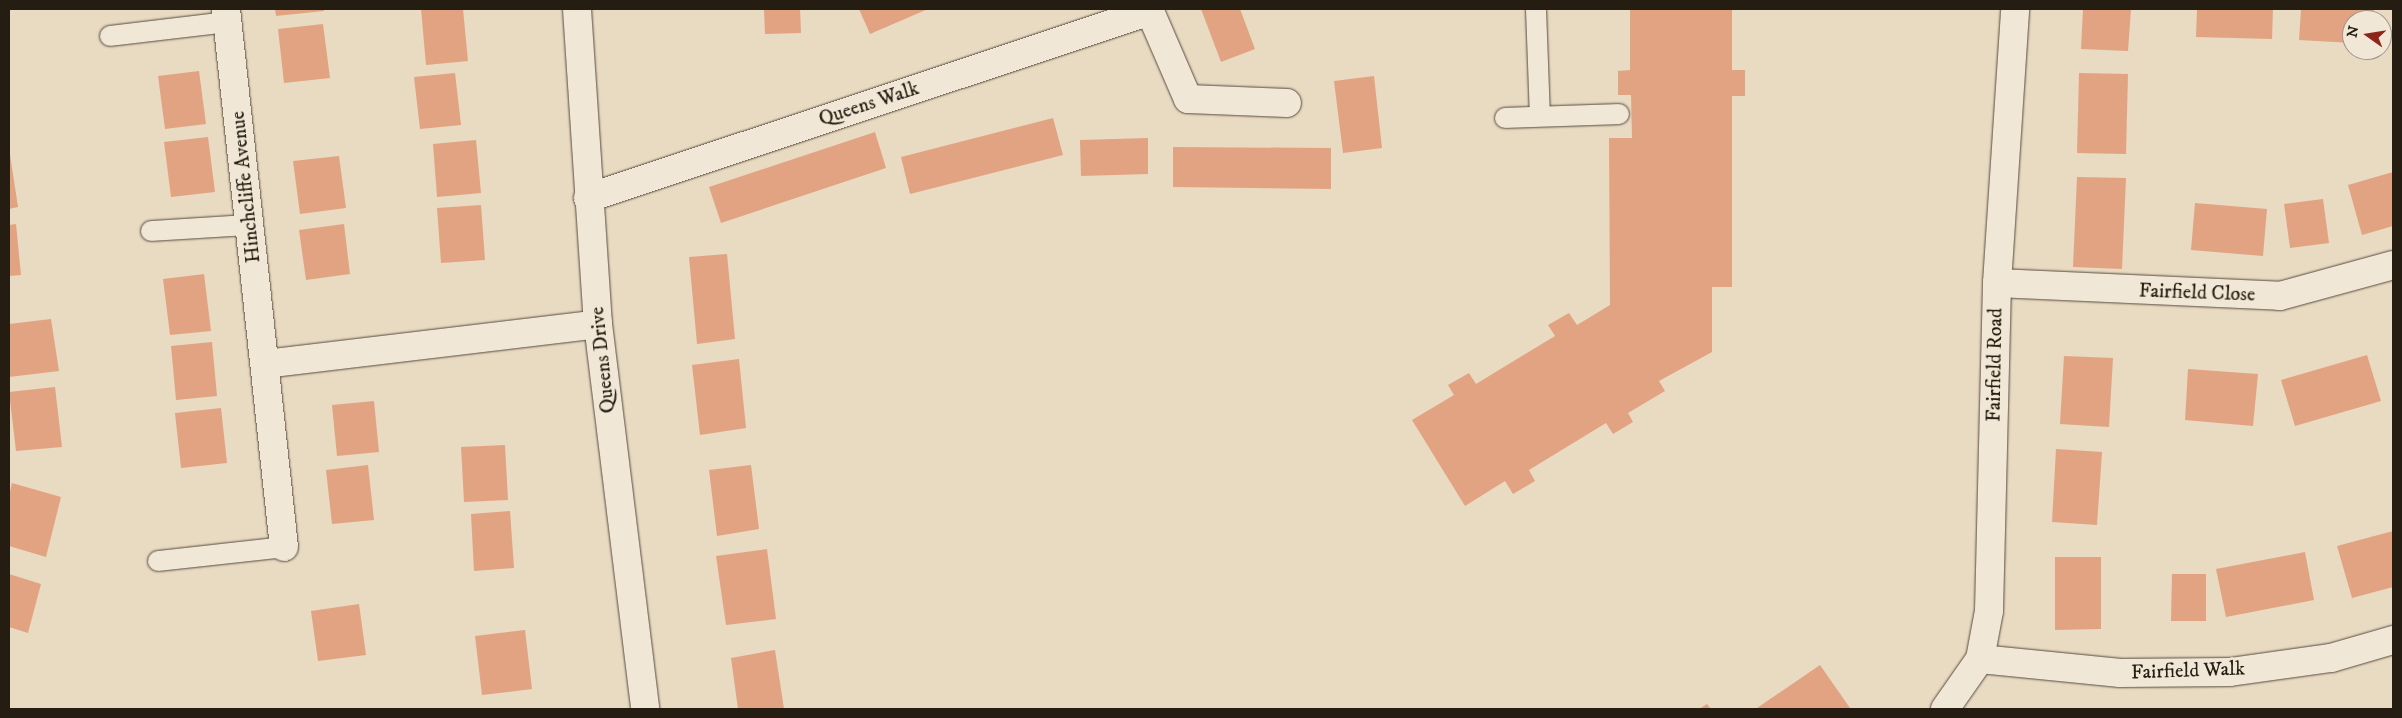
<!DOCTYPE html>
<style>
body{margin:0}
#map{position:relative;width:2402px;height:718px;overflow:hidden;background:#e9dac2;font-family:"IM FELL DW Pica",serif}
div>[style]{position:absolute}
.building>*{inset:0;background:#e2a383}
.roads{filter:drop-shadow(0 0 1px #564c3d) drop-shadow(0 0 1px #564c3d)}
.lane>*{height:20px;margin:-10px;padding:0 10px;transform-origin:10px;border-radius:10px;background:#f1e7d7}
.street>*{height:28px;margin:-14px;padding:0 14px;transform-origin:14px;border-radius:14px;background:#f1e7d7}
.secondary>*{height:28px;margin:-14px;padding:0 14px;transform-origin:14px;border-radius:14px;background:#f1e7d7}
span{translate:-50% -50%;white-space:nowrap;text-align:center;line-height:1.15;-webkit-text-stroke:5px #f1e7d7;paint-order:stroke}
.street-label{font-size:20px;color:#251d11}
.frame{position:absolute;inset:0;border:10px solid #251d11;pointer-events:none}
.north{position:absolute;left:2342px;top:10px;width:50px;height:50px;box-sizing:border-box;background:#f1e7d7;border:1px solid #9f9688;border-radius:50%;rotate:283deg;font-size:14px;font-weight:700;line-height:20px;text-align:center;color:#251d11}
.north::after{content:'';display:block;margin:auto;width:18px;height:22px;background:#8f2418;clip-path:polygon(50% 0,100% 100%,50% 72%,0 100%)}
</style>
<div id="map">
<div class="building">
<i style="clip-path:polygon(275px 9px,324px 9px,324px 11px,276px 16px)"></i>
<i style="clip-path:polygon(421px 9px,463px 9px,468px 61px,426px 65px)"></i>
<i style="clip-path:polygon(764px 9px,800px 9px,801px 33px,765px 34px)"></i>
<i style="clip-path:polygon(859px 9px,928px 9px,870px 34px)"></i>
<i style="clip-path:polygon(1201px 9px,1240px 9px,1255px 49px,1221px 62px)"></i>
<i style="clip-path:polygon(1630px 9px,1732px 9px,1732px 70px,1745px 70px,1745px 96px,1732px 96px,1732px 287px,1712px 287px,1712px 352px,1659px 381px,1665px 391px,1628px 413px,1633px 422px,1613px 434px,1606px 423px,1529px 470px,1535px 481px,1513px 494px,1505px 481px,1465px 506px,1412px 420px,1454px 395px,1448px 385px,1469px 373px,1476px 384px,1555px 336px,1548px 325px,1569px 313px,1577px 325px,1610px 305px,1609px 138px,1632px 138px,1631px 95px,1618px 95px,1618px 71px,1630px 70px)"></i>
<i style="clip-path:polygon(2083px 9px,2131px 9px,2128px 51px,2081px 49px)"></i>
<i style="clip-path:polygon(2197px 9px,2273px 9px,2272px 39px,2196px 37px)"></i>
<i style="clip-path:polygon(2301px 9px,2374px 9px,2373px 20px,2352px 20px,2352px 43px,2299px 40px)"></i>
<i style="clip-path:polygon(323px 24px,330px 78px,284px 83px,278px 29px)"></i>
<i style="clip-path:polygon(199px 71px,206px 124px,165px 129px,158px 76px)"></i>
<i style="clip-path:polygon(455px 73px,461px 125px,420px 129px,414px 77px)"></i>
<i style="clip-path:polygon(2079px 73px,2128px 74px,2126px 154px,2077px 153px)"></i>
<i style="clip-path:polygon(1374px 76px,1382px 148px,1343px 153px,1334px 81px)"></i>
<i style="clip-path:polygon(1053px 118px,1063px 155px,910px 194px,901px 157px)"></i>
<i style="clip-path:polygon(875px 132px,886px 168px,721px 223px,709px 187px)"></i>
<i style="clip-path:polygon(208px 137px,215px 192px,171px 197px,164px 142px)"></i>
<i style="clip-path:polygon(1148px 138px,1148px 174px,1081px 176px,1080px 140px)"></i>
<i style="clip-path:polygon(476px 140px,481px 193px,437px 197px,433px 144px)"></i>
<i style="clip-path:polygon(1173px 147px,1331px 148px,1331px 189px,1173px 187px)"></i>
<i style="clip-path:polygon(9px 148px,18px 207px,9px 209px)"></i>
<i style="clip-path:polygon(339px 156px,346px 208px,300px 214px,293px 161px)"></i>
<i style="clip-path:polygon(2393px 172px,2393px 226px,2362px 235px,2348px 185px)"></i>
<i style="clip-path:polygon(2077px 177px,2126px 178px,2122px 269px,2073px 267px)"></i>
<i style="clip-path:polygon(2323px 199px,2329px 243px,2290px 248px,2284px 204px)"></i>
<i style="clip-path:polygon(2195px 203px,2267px 209px,2263px 256px,2191px 250px)"></i>
<i style="clip-path:polygon(481px 205px,485px 260px,441px 263px,437px 208px)"></i>
<i style="clip-path:polygon(16px 224px,21px 275px,9px 276px,9px 225px)"></i>
<i style="clip-path:polygon(344px 224px,350px 274px,306px 280px,299px 230px)"></i>
<i style="clip-path:polygon(727px 254px,735px 339px,697px 344px,689px 257px)"></i>
<i style="clip-path:polygon(204px 274px,211px 331px,170px 335px,163px 279px)"></i>
<i style="clip-path:polygon(51px 319px,59px 371px,9px 377px,9px 324px)"></i>
<i style="clip-path:polygon(212px 342px,217px 396px,176px 400px,171px 346px)"></i>
<i style="clip-path:polygon(2367px 355px,2381px 401px,2295px 426px,2281px 380px)"></i>
<i style="clip-path:polygon(2064px 356px,2113px 358px,2109px 427px,2060px 424px)"></i>
<i style="clip-path:polygon(739px 359px,746px 428px,700px 435px,692px 365px)"></i>
<i style="clip-path:polygon(2188px 369px,2258px 374px,2253px 426px,2185px 420px)"></i>
<i style="clip-path:polygon(55px 387px,62px 447px,16px 451px,9px 392px)"></i>
<i style="clip-path:polygon(374px 401px,379px 452px,337px 456px,332px 405px)"></i>
<i style="clip-path:polygon(221px 408px,227px 463px,181px 468px,175px 413px)"></i>
<i style="clip-path:polygon(505px 445px,508px 500px,464px 502px,461px 447px)"></i>
<i style="clip-path:polygon(2056px 449px,2102px 452px,2097px 525px,2052px 522px)"></i>
<i style="clip-path:polygon(368px 465px,374px 520px,332px 524px,326px 470px)"></i>
<i style="clip-path:polygon(751px 465px,759px 529px,717px 536px,709px 470px)"></i>
<i style="clip-path:polygon(12px 483px,61px 497px,46px 557px,9px 546px,9px 496px)"></i>
<i style="clip-path:polygon(510px 511px,514px 568px,474px 571px,471px 514px)"></i>
<i style="clip-path:polygon(2393px 531px,2393px 587px,2352px 598px,2337px 546px)"></i>
<i style="clip-path:polygon(767px 549px,776px 619px,726px 625px,716px 556px)"></i>
<i style="clip-path:polygon(2305px 552px,2314px 600px,2226px 617px,2216px 569px)"></i>
<i style="clip-path:polygon(2055px 557px,2101px 557px,2101px 629px,2055px 630px)"></i>
<i style="clip-path:polygon(9px 574px,41px 584px,28px 633px,9px 627px)"></i>
<i style="clip-path:polygon(2172px 574px,2206px 574px,2206px 621px,2171px 621px)"></i>
<i style="clip-path:polygon(359px 604px,366px 655px,318px 661px,311px 611px)"></i>
<i style="clip-path:polygon(525px 630px,532px 689px,482px 695px,475px 636px)"></i>
<i style="clip-path:polygon(775px 650px,784px 709px,738px 709px,731px 658px)"></i>
<i style="clip-path:polygon(1820px 665px,1850px 708px,1758px 709px,1757px 708px)"></i>
<i style="clip-path:polygon(1707px 704px,1711px 709px,1699px 709px)"></i>
</div>
<div class="roads">
<div class="lane">
<i style="left:1536px;top:9px;width:107px;rotate:87.9deg"></i>
<i style="left:110px;top:36px;width:119px;rotate:-6.8deg"></i>
<i style="left:1505px;top:118px;width:114px;rotate:-2deg"></i>
<i style="left:151px;top:231px;width:99px;rotate:-3.5deg"></i>
<i style="left:158px;top:561px;width:127px;rotate:-6.3deg"></i>
</div>
<div class="street">
<i style="left:226px;top:9px;width:541px;rotate:83.85deg"></i>
<i style="left:1149px;top:9px;width:98px;rotate:66.6deg"></i>
<i style="left:1188px;top:99px;width:99px;rotate:2.3deg"></i>
<i style="left:588px;top:198px;width:592px;rotate:-18.4deg"></i>
<i style="left:1997px;top:283px;width:283px;rotate:2.6deg"></i>
<i style="left:2280px;top:296px;width:117px;rotate:-15.3deg"></i>
<i style="left:265px;top:364px;width:335px;rotate:-6.8deg"></i>
<i style="left:1980px;top:659px;width:141px;rotate:5.7deg"></i>
<i style="left:2120px;top:673px;width:110px;rotate:-0.5deg"></i>
<i style="left:2230px;top:672px;width:102px;rotate:-7.9deg"></i>
<i style="left:2331px;top:658px;width:65px;rotate:-16.2deg"></i>
<i style="left:1945px;top:709px;width:61px;rotate:-55deg"></i>
<i style="left:1980px;top:659px;width:49px;rotate:-79.4deg"></i>
<i style="left:1989px;top:611px;width:328px;rotate:-88.6deg"></i>
<i style="left:1997px;top:283px;width:275px;rotate:-86.2deg"></i>
</div>
<div class="secondary">
<i style="left:577px;top:9px;width:316px;rotate:86.2deg"></i>
<i style="left:598px;top:324px;width:388px;rotate:83deg"></i>
</div>
</div>
<div class="street-label">
<span style="left:869px;top:104px;rotate:-18deg">Queens Walk</span>
<span style="left:246px;top:187px;rotate:-96deg">Hinchcliffe Avenue</span>
<span style="left:2197px;top:293px;rotate:2deg">Fairfield Close</span>
<span style="left:603px;top:360px;rotate:-96deg">Queens Drive</span>
<span style="left:1995px;top:365px;rotate:-89deg">Fairfield Road</span>
<span style="left:2188px;top:671px;rotate:-2deg">Fairfield Walk</span>
</div>
<div class="frame"></div>
<div class="north">N</div>
</div>
